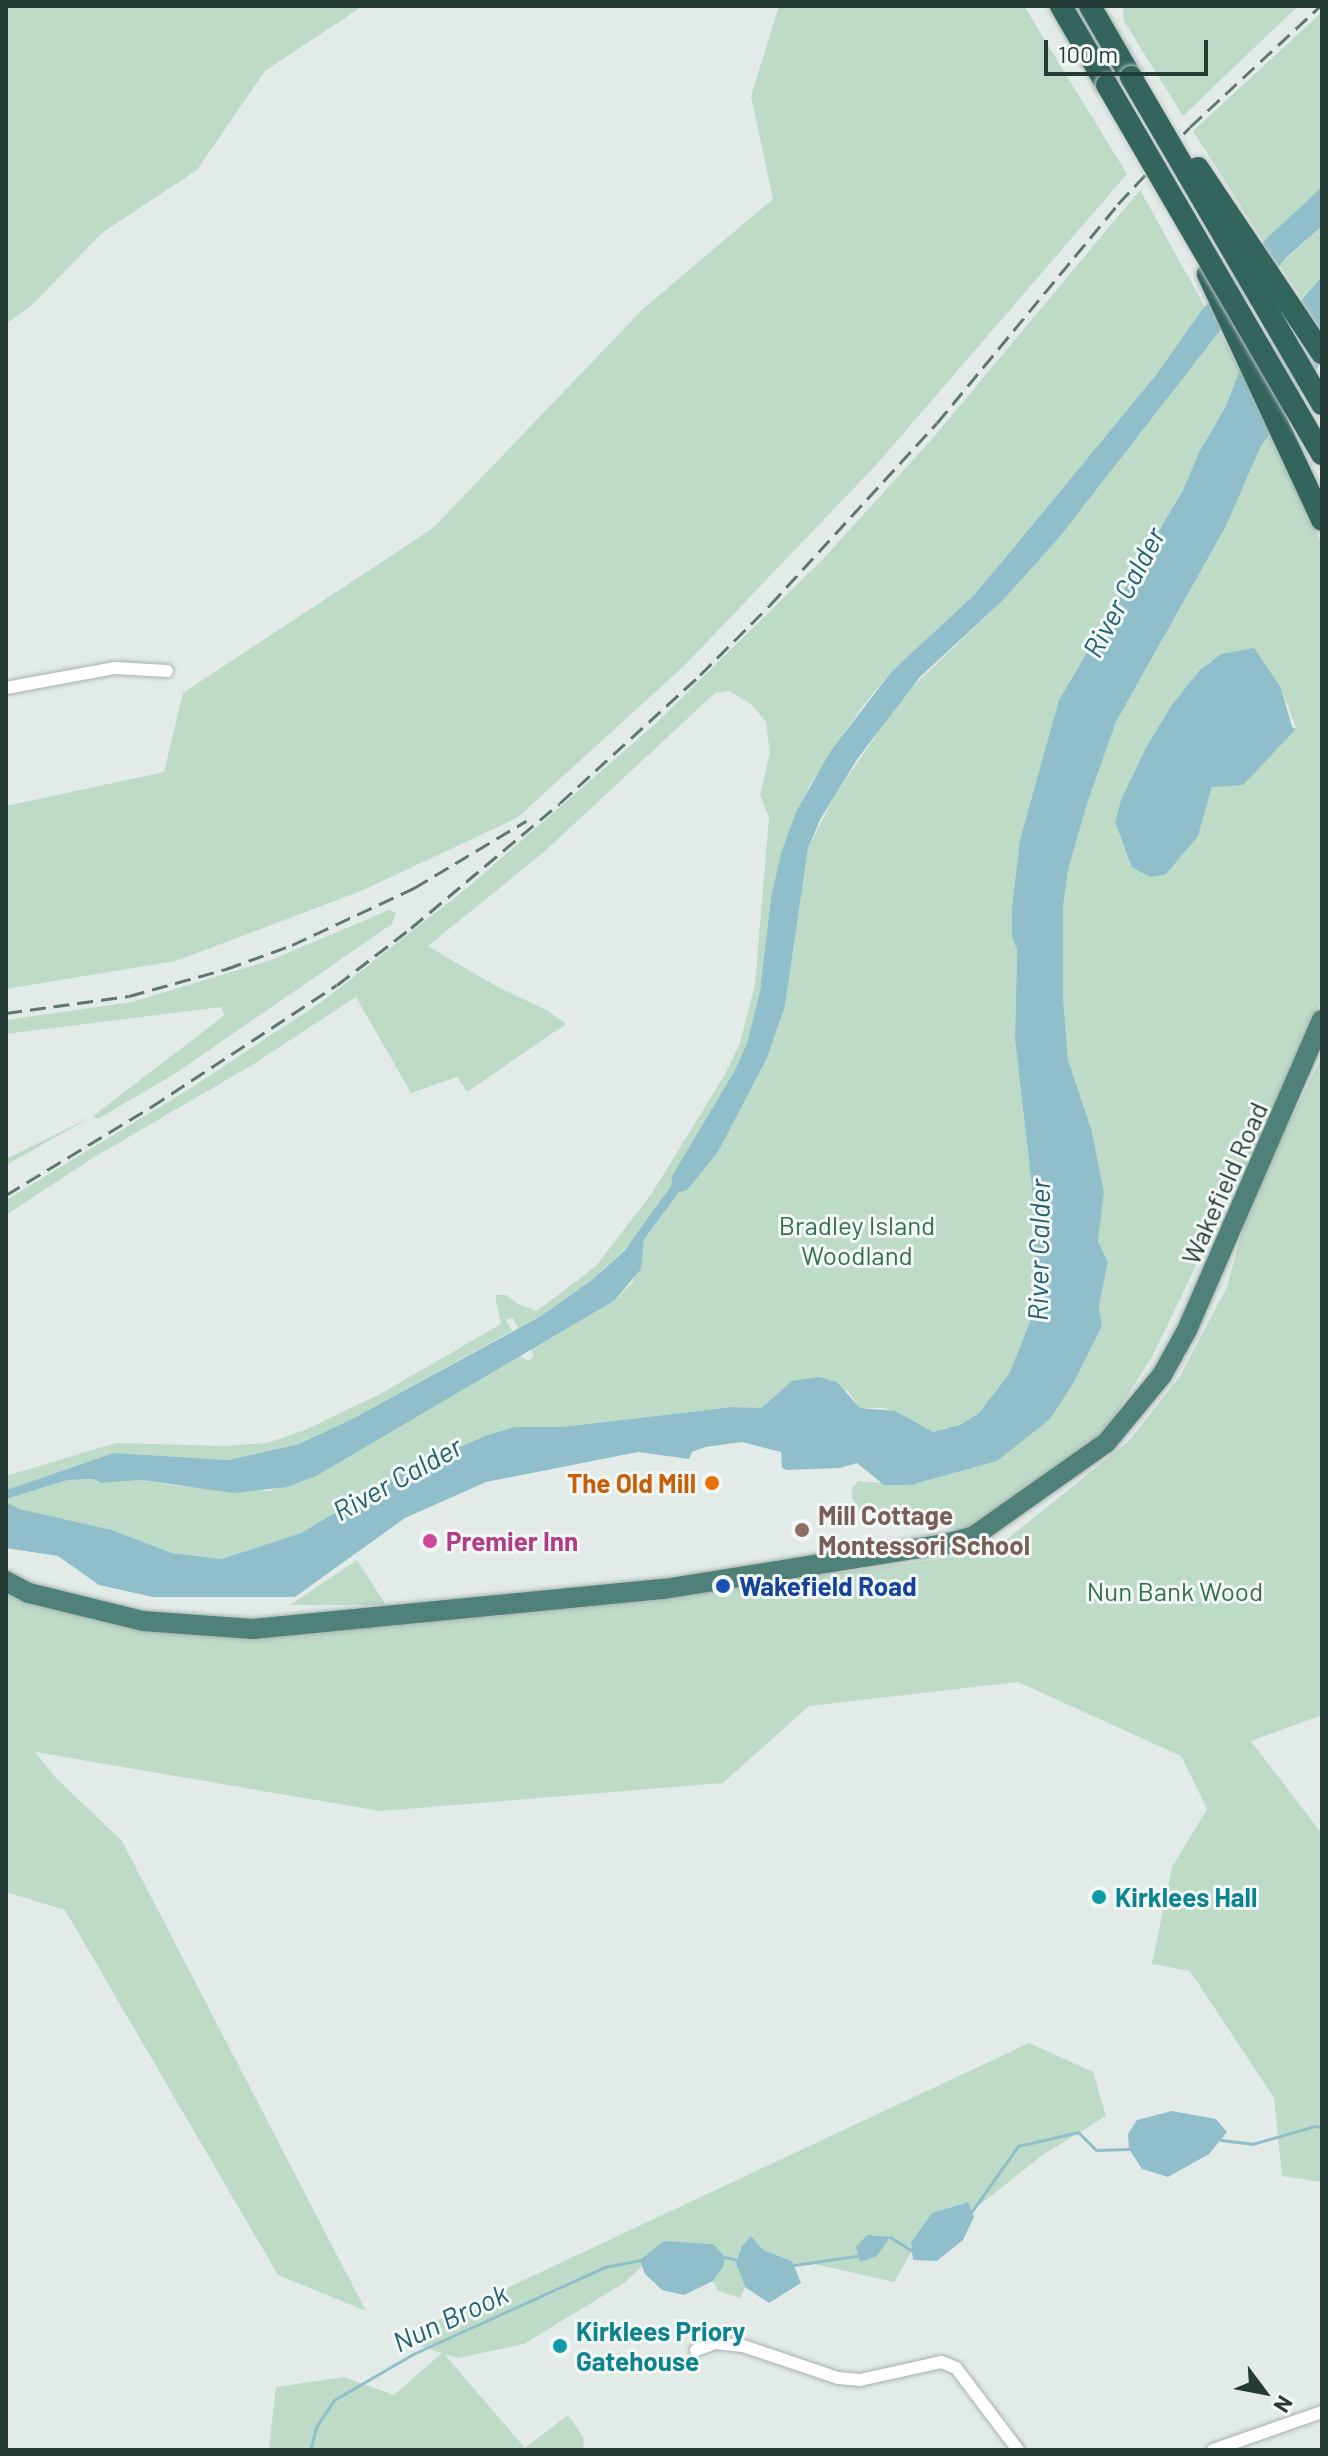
<!DOCTYPE html>
<style>
body{margin:0}
#map{position:relative;width:1328px;height:2456px;overflow:hidden;background:#e3ebe8;font-family:Barlow,sans-serif}
div>[style]{position:absolute}
.green>*{inset:0;background:#bedbc7}
.water>*{inset:0;background:#90bfcb}
.stream>*{height:3px;margin:-1.5px;padding:0 1.5px;transform-origin:1.5px;border-radius:1.5px;background:#90bfcb}
.roads{filter:drop-shadow(0 0 2px #a6b3af) drop-shadow(0 0 2px #a6b3af)}
.minor>*{height:12px;margin:-6px;padding:0 6px;transform-origin:6px;border-radius:6px;background:#fff}
.trunk>*{height:20px;margin:-10px;padding:0 10px;transform-origin:10px;border-radius:10px;background:#508178}
.motorway>*{height:22px;margin:-11px;padding:0 11px;transform-origin:11px;border-radius:11px;background:#33655d}
.rail>*{height:3px;margin-top:-1.5px;transform-origin:0;background:repeating-linear-gradient(90deg,#5f7771 0 16px,transparent 0 24px)}
.bridges{filter:drop-shadow(0 0 2px #c2c8c7) drop-shadow(0 0 2px #c2c8c7)}
.motorway-bridge>*{height:22px;margin:-11px;padding:0 11px;transform-origin:11px;border-radius:11px;background:#33655d}
.dots>*{width:22px;height:22px;translate:-50% -50%;box-sizing:border-box;border:4px solid #f3f8f6;border-radius:50%}
span{translate:-50% -50%;white-space:nowrap;text-align:center;line-height:1.15;-webkit-text-stroke:6px #f3f8f6;paint-order:stroke}
.street-label{font-size:26px;color:#243b36}
.park-label{font-size:26px;color:#326e4d}
.food-label{font-size:26px;color:#c56008;font-weight:700}
.right{translate:-100% -50%;text-align:right}
.education-label{font-size:26px;color:#785e54;font-weight:700}
.left{translate:0 -50%;text-align:left}
.hotel-label{font-size:26px;color:#b23c85;font-weight:700}
.transit-label{font-size:26px;color:#164399;font-weight:700}
.culture-label{font-size:26px;color:#0d838f;font-weight:700}
.water-label{font-size:28px;color:#246072;font-style:italic}
.frame{position:absolute;inset:0;border:8px solid #243b36;pointer-events:none}
.north{position:absolute;left:1224px;top:2352px;width:80px;height:80px;-webkit-text-stroke:6px #f3f8f6;paint-order:stroke;rotate:122deg;font-size:22px;font-weight:700;line-height:32px;text-align:center;color:#243b36}
.north::after{content:'';display:block;margin:auto;width:28px;height:36px;background:#243b36;clip-path:polygon(50% 0,100% 100%,50% 72%,0 100%)}
.scale{position:absolute;left:1044px;top:40px;width:164px;height:36px;box-sizing:border-box;border:4px solid #243b36;border-top:0;padding-left:10px;font-size:24px;line-height:28px;white-space:nowrap;color:#243b36;-webkit-text-stroke:6px #f3f8f6;paint-order:stroke}
</style>
<div id="map">
<div class="green">
<i style="clip-path:polygon(6px 6px,363px 6px,265px 71px,197px 170px,102px 233px,32px 305px,6px 324px)"></i>
<i style="clip-path:polygon(779px 6px,1024px 6px,1127px 174px,877px 464px,684px 666px,517px 818px,361px 891px,176px 961px,6px 989px,6px 806px,164px 772px,183px 693px,433px 528px,644px 308px,773px 199px,751px 96px)"></i>
<i style="clip-path:polygon(1123px 6px,1298px 6px,1183px 116px,1124px 21px)"></i>
<i style="clip-path:polygon(1322px 12px,1322px 187px,1264px 242px,1193px 131px)"></i>
<i style="clip-path:polygon(1140px 190px,1205px 307px,1156px 375px,1001px 563px,973px 596px,892px 671px,862px 707px,809px 786px,781px 853px,771px 898px,760px 991px,747px 1043px,735px 1070px,672px 1176px,671px 1186px,631px 1243px,592px 1280px,541px 1316px,518px 1328px,513px 1318px,506px 1320px,512px 1331px,352px 1419px,299px 1444px,228px 1460px,114px 1453px,6px 1490px,6px 1476px,116px 1443px,225px 1446px,267px 1443px,305px 1430px,380px 1394px,501px 1324px,495px 1295px,506px 1295px,518px 1304px,537px 1311px,596px 1266px,652px 1193px,724px 1076px,740px 1043px,755px 984px,769px 818px,760px 795px,770px 753px,766px 722px,751px 704px,729px 691px,715px 693px,545px 851px,428px 946px,494px 985px,548px 1011px,566px 1024px,467px 1092px,457px 1077px,411px 1093px,356px 997px,252px 1065px,91px 1159px,6px 1215px,6px 1200px,191px 1088px,324px 1000px,467px 888px,654px 725px,823px 559px,932px 439px)"></i>
<i style="clip-path:polygon(1322px 226px,1322px 276px,1302px 298px,1280px 265px)"></i>
<i style="clip-path:polygon(1219px 332px,1240px 370px,1226px 406px,1199px 452px,1183px 490px,1059px 700px,1047px 745px,1012px 937px,1017px 950px,1015px 1040px,1032px 1186px,1037px 1304px,1009px 1374px,979px 1413px,960px 1425px,933px 1432px,884px 1408px,860px 1408px,848px 1391px,792px 1381px,761px 1408px,732px 1407px,562px 1427px,514px 1427px,485px 1436px,405px 1471px,301px 1533px,221px 1559px,172px 1553px,112px 1530px,20px 1509px,6px 1502px,6px 1499px,68px 1480px,93px 1479px,101px 1483px,142px 1480px,176px 1486px,270px 1491px,424px 1412px,520px 1356px,528px 1361px,534px 1356px,531px 1350px,614px 1301px,633px 1282px,644px 1241px,679px 1192px,718px 1152px,767px 1058px,785px 1006px,808px 848px,835px 795px,904px 695px,1001px 602px,1058px 539px)"></i>
<i style="clip-path:polygon(evenodd,1271px 432px,1322px 544px,1322px 1000px,1255px 1154px,1229px 1197px,1153px 1355px,1109px 1425px,1074px 1457px,978px 1525px,963px 1531px,860px 1511px,852px 1498px,852px 1489px,858px 1481px,911px 1485px,997px 1461px,1090px 1346px,1102px 1326px,1099px 1306px,1108px 1262px,1098px 1241px,1104px 1193px,1092px 1132px,1068px 1060px,1063px 995px,1063px 907px,1068px 870px,1087px 804px,1116px 722px,1226px 526px,1261px 446px,1271px 432px,1210px 661px,1281px 688px,1296px 728px,1212px 787px,1198px 836px,1130px 866px,1115px 822px,1121px 800px,1171px 706px,1210px 661px)"></i>
<i style="clip-path:polygon(389px 910px,396px 913px,392px 924px,176px 1073px,98px 1119px,93px 1116px,6px 1165px,6px 1159px,93px 1116px,225px 1015px,221px 1007px,6px 1034px,6px 1020px,132px 1002px,271px 960px)"></i>
<i style="clip-path:polygon(1322px 1057px,1322px 1715px,1251px 1741px,1322px 1834px,1322px 2182px,1282px 2176px,1274px 2098px,1190px 1971px,1152px 1964px,1172px 1867px,1207px 1809px,1181px 1756px,1018px 1682px,809px 1706px,723px 1783px,380px 1811px,35px 1752px,55px 1777px,122px 1841px,366px 2311px,278px 2275px,65px 1910px,6px 1892px,6px 1590px,268px 1633px,837px 1573px,991px 1552px,1129px 1441px,1180px 1376px,1227px 1287px,1251px 1199px)"></i>
<i style="clip-path:polygon(357px 1560px,386px 1605px,290px 1605px)"></i>
<i style="clip-path:polygon(1029px 2043px,1093px 2072px,1106px 2116px,1044px 2154px,972px 2211px,967px 2202px,932px 2213px,911px 2242px,912px 2251px,894px 2282px,810px 2263px,794px 2265px,792px 2261px,763px 2250px,736px 2262px,745px 2287px,740px 2298px,718px 2291px,713px 2281px,723px 2267px,713px 2244px,664px 2241px,641px 2260px,642px 2266px,624px 2283px,524px 2344px,458px 2358px,444px 2354px,525px 2448px,568px 2415px,583px 2437px,584px 2450px,269px 2450px,276px 2387px,344px 2377px,394px 2395px,442px 2353px,398px 2339px)"></i>
</div>
<div class="water">
<i style="clip-path:polygon(1322px 187px,1322px 226px,1286px 258px,1219px 332px,1058px 539px,1001px 602px,920px 677px,858px 758px,821px 818px,808px 848px,785px 1006px,767px 1058px,718px 1152px,687px 1190px,679px 1192px,644px 1240px,641px 1269px,614px 1301px,316px 1476px,287px 1487px,233px 1493px,142px 1480px,101px 1483px,93px 1479px,68px 1480px,6px 1499px,6px 1490px,114px 1453px,228px 1460px,299px 1444px,352px 1419px,541px 1316px,592px 1280px,625px 1250px,671px 1186px,672px 1176px,735px 1070px,747px 1043px,760px 991px,771px 898px,781px 853px,797px 810px,830px 752px,892px 671px,973px 596px,1001px 563px,1156px 375px,1202px 310px,1266px 239px)"></i>
<i style="clip-path:polygon(1322px 276px,1322px 361px,1261px 446px,1226px 526px,1116px 722px,1087px 804px,1068px 870px,1063px 907px,1063px 995px,1068px 1060px,1092px 1132px,1104px 1193px,1098px 1241px,1108px 1262px,1099px 1306px,1102px 1326px,1074px 1382px,1050px 1419px,997px 1461px,911px 1485px,884px 1485px,857px 1463px,840px 1468px,787px 1470px,782px 1468px,781px 1452px,742px 1442px,705px 1447px,692px 1452px,689px 1459px,638px 1452px,486px 1482px,405px 1518px,295px 1597px,153px 1597px,99px 1585px,58px 1556px,6px 1548px,6px 1502px,20px 1509px,112px 1530px,172px 1553px,221px 1559px,301px 1533px,405px 1471px,485px 1436px,514px 1427px,562px 1427px,732px 1407px,761px 1408px,792px 1381px,819px 1377px,837px 1382px,860px 1408px,895px 1411px,933px 1432px,960px 1425px,979px 1413px,1009px 1374px,1037px 1304px,1032px 1186px,1015px 1040px,1017px 950px,1012px 937px,1012px 908px,1020px 840px,1059px 700px,1183px 490px,1199px 452px,1226px 406px,1239px 372px)"></i>
<i style="clip-path:polygon(1254px 648px,1281px 688px,1292px 727px,1296px 729px,1243px 785px,1212px 787px,1198px 836px,1166px 874px,1152px 877px,1138px 871px,1131px 866px,1115px 822px,1121px 800px,1146px 748px,1171px 706px,1200px 670px,1221px 654px)"></i>
<i style="clip-path:polygon(1172px 2111px,1216px 2119px,1227px 2132px,1209px 2154px,1168px 2177px,1142px 2169px,1129px 2149px,1128px 2134px,1137px 2120px)"></i>
<i style="clip-path:polygon(968px 2202px,974px 2217px,963px 2240px,937px 2261px,913px 2260px,911px 2242px,932px 2213px)"></i>
<i style="clip-path:polygon(867px 2235px,890px 2237px,877px 2256px,860px 2262px,856px 2247px)"></i>
<i style="clip-path:polygon(751px 2236px,763px 2250px,792px 2261px,801px 2283px,769px 2303px,745px 2287px,736px 2263px,742px 2246px)"></i>
<i style="clip-path:polygon(664px 2241px,713px 2244px,725px 2257px,723px 2267px,713px 2281px,684px 2295px,662px 2290px,645px 2274px,640px 2260px)"></i>
</div>
<div class="stream">
<i style="left:1221px;top:2140px;width:31px;rotate:7deg"></i>
<i style="left:1252px;top:2144px;width:66px;rotate:-15.9deg"></i>
<i style="left:1315px;top:2126px;width:7px;rotate:8deg"></i>
<i style="left:972px;top:2211px;width:80px;rotate:-54.7deg"></i>
<i style="left:1018px;top:2146px;width:62px;rotate:-13.1deg"></i>
<i style="left:1078px;top:2132px;width:25px;rotate:45deg"></i>
<i style="left:1096px;top:2150px;width:32px;rotate:-2deg"></i>
<i style="left:890px;top:2237px;width:26px;rotate:32deg"></i>
<i style="left:725px;top:2257px;width:12px;rotate:14deg"></i>
<i style="left:794px;top:2265px;width:63px;rotate:-8.3deg"></i>
<i style="left:310px;top:2450px;width:24px;rotate:-75deg"></i>
<i style="left:316px;top:2427px;width:32px;rotate:-56deg"></i>
<i style="left:334px;top:2400px;width:91px;rotate:-30.2deg"></i>
<i style="left:413px;top:2354px;width:211px;rotate:-24.4deg"></i>
<i style="left:605px;top:2267px;width:36px;rotate:-11deg"></i>
</div>
<div class="roads">
<div class="minor">
<i style="left:6px;top:688px;width:111px;rotate:-10.4deg"></i>
<i style="left:115px;top:668px;width:52px;rotate:3.3deg"></i>
<i style="left:696px;top:2350px;width:20px;rotate:-20deg"></i>
<i style="left:715px;top:2343px;width:28px;rotate:6deg"></i>
<i style="left:743px;top:2346px;width:100px;rotate:18.6deg"></i>
<i style="left:838px;top:2378px;width:22px;rotate:5deg"></i>
<i style="left:860px;top:2380px;width:84px;rotate:-12.4deg"></i>
<i style="left:942px;top:2362px;width:15px;rotate:23deg"></i>
<i style="left:956px;top:2368px;width:103px;rotate:52.9deg"></i>
<i style="left:1213px;top:2450px;width:115px;rotate:-19.2deg"></i>
</div>
<div class="trunk">
<i style="left:6px;top:1581px;width:26px;rotate:28deg"></i>
<i style="left:29px;top:1593px;width:117px;rotate:13.8deg"></i>
<i style="left:143px;top:1621px;width:110px;rotate:4.2deg"></i>
<i style="left:253px;top:1629px;width:413px;rotate:-5.6deg"></i>
<i style="left:664px;top:1589px;width:285px;rotate:-9.1deg"></i>
<i style="left:945px;top:1544px;width:30px;rotate:-15deg"></i>
<i style="left:974px;top:1536px;width:161px;rotate:-35.2deg"></i>
<i style="left:1106px;top:1443px;width:88px;rotate:-50.5deg"></i>
<i style="left:1162px;top:1375px;width:51px;rotate:-60.9deg"></i>
<i style="left:1187px;top:1330px;width:338px;rotate:-66.5deg"></i>
</div>
<div class="motorway">
<i style="left:1061px;top:6px;width:91px;rotate:59.8deg"></i>
<i style="left:1090px;top:6px;width:82px;rotate:60deg"></i>
<i style="left:1208px;top:274px;width:271px;rotate:65.1deg"></i>
</div>
</div>
<div class="rail">
<i style="left:6px;top:1013px;width:124px;rotate:-7.9deg"></i>
<i style="left:129px;top:996px;width:101px;rotate:-15.6deg"></i>
<i style="left:226px;top:969px;width:70px;rotate:-20deg"></i>
<i style="left:292px;top:945px;width:135px;rotate:-25deg"></i>
<i style="left:414px;top:888px;width:131px;rotate:-30.9deg"></i>
<i style="left:6px;top:1195px;width:170px;rotate:-31.3deg"></i>
<i style="left:151px;top:1107px;width:222px;rotate:-33.3deg"></i>
<i style="left:337px;top:985px;width:93px;rotate:-37.6deg"></i>
<i style="left:411px;top:928px;width:194px;rotate:-40deg"></i>
<i style="left:560px;top:803px;width:190px;rotate:-42.4deg"></i>
<i style="left:700px;top:675px;width:99px;rotate:-45deg"></i>
<i style="left:770px;top:605px;width:247px;rotate:-47.5deg"></i>
<i style="left:937px;top:423px;width:284px;rotate:-50.4deg"></i>
<i style="left:1118px;top:204px;width:105px;rotate:-46.9deg"></i>
<i style="left:1190px;top:127px;width:178px;rotate:-42.9deg"></i>
</div>
<div class="bridges">
<div class="motorway-bridge">
<i style="left:1131px;top:77px;width:379px;rotate:59.7deg"></i>
<i style="left:1107px;top:85px;width:427px;rotate:59.8deg"></i>
<i style="left:1198px;top:168px;width:223px;rotate:56.2deg"></i>
</div>
</div>
<div class="dots">
<i style="left:712px;top:1483px;background:#e8710a"></i>
<i style="left:802px;top:1530px;background:#8d6e63"></i>
<i style="left:430px;top:1541px;background:#d1479c"></i>
<i style="left:723px;top:1586px;background:#1a4fb4"></i>
<i style="left:1099px;top:1897px;background:#0f9aa8"></i>
<i style="left:560px;top:2346px;background:#0f9aa8"></i>
</div>
<div class="street-label">
<span style="left:1224px;top:1183px;rotate:-66deg">Wakefield Road</span>
</div>
<div class="park-label">
<span style="left:857px;top:1240px">Bradley Island<br>Woodland</span>
<span style="left:1175px;top:1591px">Nun Bank Wood</span>
</div>
<div class="food-label">
<span class="right" style="left:696px;top:1483px">The Old Mill</span>
</div>
<div class="education-label">
<span class="left" style="left:818px;top:1530px">Mill Cottage<br>Montessori School</span>
</div>
<div class="hotel-label">
<span class="left" style="left:446px;top:1541px">Premier Inn</span>
</div>
<div class="transit-label">
<span class="left" style="left:739px;top:1586px">Wakefield Road</span>
</div>
<div class="culture-label">
<span class="left" style="left:1115px;top:1897px">Kirklees Hall</span>
<span class="left" style="left:576px;top:2346px">Kirklees Priory<br>Gatehouse</span>
</div>
<div class="water-label">
<span style="left:1123px;top:592px;rotate:-62deg">River Calder</span>
<span style="left:1038px;top:1250px;rotate:-89deg">River Calder</span>
<span style="left:397px;top:1478px;rotate:-29deg">River Calder</span>
<span style="left:450px;top:2317px;rotate:-25deg">Nun Brook</span>
</div>
<div class="frame"></div>
<div class="north">N</div>
<div class="scale">100 m</div>
</div>
